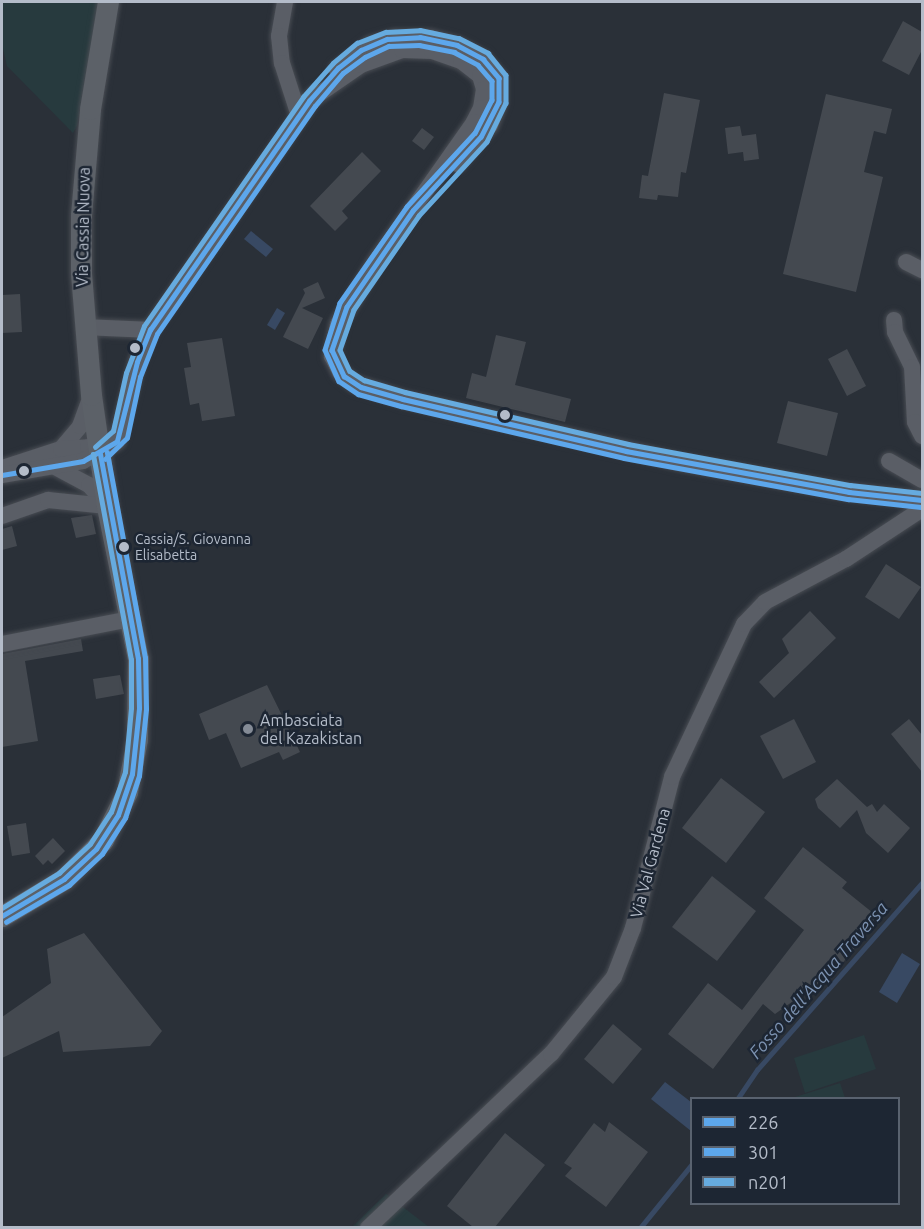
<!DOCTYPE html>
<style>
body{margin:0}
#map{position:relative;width:924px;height:1229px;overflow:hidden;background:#2a3038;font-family:Ubuntu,sans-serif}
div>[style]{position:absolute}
.green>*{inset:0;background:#273a3e}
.water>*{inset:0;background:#384963}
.stream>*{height:4.5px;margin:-2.25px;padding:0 2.25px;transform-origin:2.25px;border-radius:2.25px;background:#384963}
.building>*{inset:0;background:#444950}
.roads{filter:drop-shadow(0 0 2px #484c53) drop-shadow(0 0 2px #484c53)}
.minor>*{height:16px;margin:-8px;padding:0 8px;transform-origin:8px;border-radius:8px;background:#5a5e66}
.major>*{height:21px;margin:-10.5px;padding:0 10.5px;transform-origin:10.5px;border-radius:10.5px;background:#5c6168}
.bus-1>*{height:4.5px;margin:-2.25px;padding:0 2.25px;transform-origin:2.25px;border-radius:2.25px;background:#5da7ec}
.bus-2>*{height:4.5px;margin:-2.25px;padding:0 2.25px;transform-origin:2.25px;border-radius:2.25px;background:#5da7ec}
.bus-3>*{height:4.5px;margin:-2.25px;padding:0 2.25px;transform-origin:2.25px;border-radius:2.25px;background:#66abdf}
.dots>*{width:16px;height:16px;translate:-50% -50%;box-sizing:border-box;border:3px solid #1d2633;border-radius:50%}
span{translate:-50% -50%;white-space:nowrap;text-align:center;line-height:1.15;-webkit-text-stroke:5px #1d2633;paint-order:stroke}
.bus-label{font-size:14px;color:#b4bcc9}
.left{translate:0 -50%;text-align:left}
.street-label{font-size:16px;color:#b4bcc9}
.poi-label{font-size:16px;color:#b4bcc9}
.water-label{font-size:18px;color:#7c92b1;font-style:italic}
.frame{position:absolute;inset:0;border:3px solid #b4bcc9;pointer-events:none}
.legend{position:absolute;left:690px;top:1097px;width:210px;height:108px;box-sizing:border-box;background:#1d2633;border:2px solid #59626f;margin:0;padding:8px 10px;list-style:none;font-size:18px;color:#b4bcc9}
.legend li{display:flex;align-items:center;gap:12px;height:30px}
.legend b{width:30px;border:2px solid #59626f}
</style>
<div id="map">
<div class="green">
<i style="clip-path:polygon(2px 2px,99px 2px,77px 126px,73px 133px,7px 66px,2px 44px)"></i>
<i style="clip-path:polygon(864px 1035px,876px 1069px,805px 1093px,794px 1058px)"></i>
<i style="clip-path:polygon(840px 1083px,845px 1098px,792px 1098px)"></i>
<i style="clip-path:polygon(386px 1194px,429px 1227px,351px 1228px)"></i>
</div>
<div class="water">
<i style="clip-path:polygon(251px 231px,273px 249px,266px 257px,244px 239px)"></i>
<i style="clip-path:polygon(277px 308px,285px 313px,275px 330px,267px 325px)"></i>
<i style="clip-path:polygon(902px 953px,920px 964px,897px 1003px,879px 992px)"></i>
<i style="clip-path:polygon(665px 1082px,691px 1102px,691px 1131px,651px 1099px)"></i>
</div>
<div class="stream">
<i style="left:738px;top:1098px;width:34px;rotate:-56deg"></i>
<i style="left:757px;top:1070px;width:249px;rotate:-48.6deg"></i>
<i style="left:640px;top:1228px;width:82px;rotate:-50.9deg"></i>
</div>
<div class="building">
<i style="clip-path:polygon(903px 21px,922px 32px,922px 50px,909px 75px,882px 61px)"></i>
<i style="clip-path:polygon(664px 93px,700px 100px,686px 173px,681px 172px,678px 197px,658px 195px,657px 200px,639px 198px,642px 175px,648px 176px)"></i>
<i style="clip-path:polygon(826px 94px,892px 109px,886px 134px,874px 131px,864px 172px,883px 177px,856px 292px,783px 274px)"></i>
<i style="clip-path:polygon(740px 126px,742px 136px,756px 134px,759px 159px,744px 161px,743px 152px,728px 154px,725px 128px)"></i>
<i style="clip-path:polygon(422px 128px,434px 137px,424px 150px,412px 141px)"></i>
<i style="clip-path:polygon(362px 152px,381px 171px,342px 211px,348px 218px,335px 231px,310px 206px)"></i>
<i style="clip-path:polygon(318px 282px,325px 298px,302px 308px,323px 318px,308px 349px,283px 337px,305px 293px,303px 289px)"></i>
<i style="clip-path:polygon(20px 294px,22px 332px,2px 333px,2px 295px)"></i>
<i style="clip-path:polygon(496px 335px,526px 342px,515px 385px,571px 399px,565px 422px,466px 398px,472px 373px,486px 377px)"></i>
<i style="clip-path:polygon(222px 338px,235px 416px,202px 421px,199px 403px,190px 405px,184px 368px,191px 367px,187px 343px)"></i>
<i style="clip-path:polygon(847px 349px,866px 386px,847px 396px,828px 359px)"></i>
<i style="clip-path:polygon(788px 401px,838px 413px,827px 456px,777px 443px)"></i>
<i style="clip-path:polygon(92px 515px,96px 534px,76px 538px,71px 518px)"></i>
<i style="clip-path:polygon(12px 526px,17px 546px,2px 550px,2px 529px)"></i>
<i style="clip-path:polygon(886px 564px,921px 587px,899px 619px,865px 597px)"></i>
<i style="clip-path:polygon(810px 611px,836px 638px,774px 698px,759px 682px,789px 653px,782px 639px)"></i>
<i style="clip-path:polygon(81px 639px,83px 651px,25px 661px,38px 741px,2px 747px,2px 654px)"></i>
<i style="clip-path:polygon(120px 675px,124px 694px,96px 699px,93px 679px)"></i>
<i style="clip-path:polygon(267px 685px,300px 752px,283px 760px,279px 752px,241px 768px,226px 733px,209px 740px,199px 714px)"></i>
<i style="clip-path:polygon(794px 719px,816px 762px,783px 779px,760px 736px)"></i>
<i style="clip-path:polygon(909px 719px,922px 735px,922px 772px,891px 734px)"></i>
<i style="clip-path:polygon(721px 778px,765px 812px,726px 863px,682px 828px)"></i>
<i style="clip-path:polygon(837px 779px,867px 807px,872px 804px,877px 812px,884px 804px,910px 828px,888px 853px,866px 833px,857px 810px,840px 828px,818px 808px,815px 799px)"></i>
<i style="clip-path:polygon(26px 823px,30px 853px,12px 856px,7px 826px)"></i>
<i style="clip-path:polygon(53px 838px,65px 851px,52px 864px,48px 860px,43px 865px,35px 856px)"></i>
<i style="clip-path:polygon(803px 847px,847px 882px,842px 888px,878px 917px,838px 969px,775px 1014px,763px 1004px,713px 1069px,668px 1034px,708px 983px,742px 1010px,804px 930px,764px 898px)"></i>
<i style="clip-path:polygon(712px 876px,756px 911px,717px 961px,672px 927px)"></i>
<i style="clip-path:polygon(84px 933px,162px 1031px,150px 1046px,63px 1052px,59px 1031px,2px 1058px,2px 1017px,51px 983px,47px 949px)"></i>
<i style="clip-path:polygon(613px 1024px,642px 1049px,613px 1084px,584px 1059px)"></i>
<i style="clip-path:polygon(609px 1122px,648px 1152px,606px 1207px,565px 1176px,572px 1168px,564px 1163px,594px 1123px,605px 1132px)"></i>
<i style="clip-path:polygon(505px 1133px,545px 1165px,495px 1227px,473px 1227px,447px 1206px)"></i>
</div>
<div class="roads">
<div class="minor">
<i style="left:285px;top:2px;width:35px;rotate:100deg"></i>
<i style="left:279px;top:36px;width:27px;rotate:84deg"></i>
<i style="left:282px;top:63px;width:56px;rotate:72.2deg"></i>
<i style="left:337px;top:70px;width:41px;rotate:-37.1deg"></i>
<i style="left:370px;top:45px;width:26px;rotate:-16deg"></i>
<i style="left:395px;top:38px;width:35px"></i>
<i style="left:430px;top:38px;width:28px;rotate:15deg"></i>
<i style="left:457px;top:45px;width:30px;rotate:28deg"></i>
<i style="left:483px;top:59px;width:25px;rotate:50deg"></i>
<i style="left:499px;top:78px;width:24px;rotate:90deg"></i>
<i style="left:499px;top:102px;width:25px;rotate:111deg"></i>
<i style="left:490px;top:125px;width:51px;rotate:130.2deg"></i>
<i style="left:309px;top:101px;width:63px;rotate:-34.7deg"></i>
<i style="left:361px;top:65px;width:44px;rotate:-20.1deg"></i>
<i style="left:402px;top:50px;width:30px;rotate:2deg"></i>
<i style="left:432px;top:51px;width:31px;rotate:19deg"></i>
<i style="left:461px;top:61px;width:24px;rotate:38deg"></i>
<i style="left:480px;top:76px;width:14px;rotate:73deg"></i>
<i style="left:484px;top:89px;width:19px;rotate:99deg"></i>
<i style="left:481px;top:108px;width:16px;rotate:117deg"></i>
<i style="left:474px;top:122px;width:172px;rotate:125.1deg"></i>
<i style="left:375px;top:263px;width:71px;rotate:121.2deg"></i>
<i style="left:338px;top:324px;width:33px;rotate:101deg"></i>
<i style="left:332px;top:356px;width:18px;rotate:63deg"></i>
<i style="left:340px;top:372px;width:19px;rotate:39deg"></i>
<i style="left:355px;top:384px;width:50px;rotate:17.4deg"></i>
<i style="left:403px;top:399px;width:284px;rotate:12.8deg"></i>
<i style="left:680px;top:462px;width:172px;rotate:10.1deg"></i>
<i style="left:849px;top:492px;width:73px;rotate:6.3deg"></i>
<i style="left:906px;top:262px;width:18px;rotate:27deg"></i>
<i style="left:894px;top:320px;width:12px;rotate:85deg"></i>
<i style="left:895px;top:332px;width:39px;rotate:64deg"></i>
<i style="left:912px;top:367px;width:55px;rotate:86.9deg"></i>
<i style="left:915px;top:422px;width:16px;rotate:63deg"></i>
<i style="left:85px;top:327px;width:65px;rotate:2.6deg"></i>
<i style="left:61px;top:449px;width:30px;rotate:-50deg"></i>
<i style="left:80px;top:426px;width:32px;rotate:-70deg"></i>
<i style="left:889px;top:461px;width:38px;rotate:30deg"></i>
<i style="left:55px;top:467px;width:38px;rotate:28deg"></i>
<i style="left:89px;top:485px;width:28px;rotate:49deg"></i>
<i style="left:2px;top:468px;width:62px;rotate:-17.9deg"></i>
<i style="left:61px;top:449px;width:27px;rotate:-4deg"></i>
<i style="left:88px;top:447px;width:13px;rotate:27deg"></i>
<i style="left:2px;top:475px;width:82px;rotate:-9.8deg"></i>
<i style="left:83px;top:461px;width:39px;rotate:-30deg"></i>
<i style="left:117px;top:441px;width:81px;rotate:-75.8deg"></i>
<i style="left:137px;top:362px;width:35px;rotate:-68deg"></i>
<i style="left:150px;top:330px;width:288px;rotate:-55deg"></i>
<i style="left:2px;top:516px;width:49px;rotate:-19.2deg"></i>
<i style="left:48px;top:500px;width:59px;rotate:5.8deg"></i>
<i style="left:2px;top:644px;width:131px;rotate:-11deg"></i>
<i style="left:368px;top:1228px;width:253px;rotate:-43.6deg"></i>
<i style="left:551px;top:1054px;width:99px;rotate:-50.7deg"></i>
<i style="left:614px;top:977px;width:53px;rotate:-68.8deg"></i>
<i style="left:633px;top:928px;width:156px;rotate:-75.5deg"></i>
<i style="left:672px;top:777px;width:169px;rotate:-64.8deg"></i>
<i style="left:744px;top:624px;width:30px;rotate:-46deg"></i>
<i style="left:765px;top:602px;width:92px;rotate:-28deg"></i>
<i style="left:846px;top:559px;width:91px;rotate:-33.3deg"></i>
</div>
<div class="major">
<i style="left:2px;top:916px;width:72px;rotate:-30.8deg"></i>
<i style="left:64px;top:879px;width:55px;rotate:-45deg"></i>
<i style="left:103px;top:840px;width:54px;rotate:-63.4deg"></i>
<i style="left:127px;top:792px;width:54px;rotate:-79.3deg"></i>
<i style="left:137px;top:739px;width:80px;rotate:-89.3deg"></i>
<i style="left:138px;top:659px;width:156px;rotate:-101.5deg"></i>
<i style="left:107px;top:506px;width:112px;rotate:-98.2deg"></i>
<i style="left:91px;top:395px;width:121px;rotate:-94.7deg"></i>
<i style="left:81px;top:274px;width:59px;rotate:-90deg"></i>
<i style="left:81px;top:215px;width:106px;rotate:-85.1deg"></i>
<i style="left:90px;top:109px;width:109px;rotate:-80.5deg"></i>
</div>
</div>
<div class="bus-1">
<i style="left:2px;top:475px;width:82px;rotate:-9.8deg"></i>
<i style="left:83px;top:461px;width:39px;rotate:-30deg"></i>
<i style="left:117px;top:441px;width:81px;rotate:-75.8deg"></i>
<i style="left:137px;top:362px;width:35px;rotate:-68deg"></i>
<i style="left:150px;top:330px;width:279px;rotate:-55.2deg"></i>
<i style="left:309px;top:101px;width:44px;rotate:-48.7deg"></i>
<i style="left:338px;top:68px;width:29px;rotate:-38deg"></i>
<i style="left:361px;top:50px;width:28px;rotate:-23deg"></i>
<i style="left:387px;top:39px;width:33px;rotate:-3deg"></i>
<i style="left:420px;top:37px;width:38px;rotate:12deg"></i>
<i style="left:457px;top:45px;width:30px;rotate:28deg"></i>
<i style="left:483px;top:59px;width:25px;rotate:50deg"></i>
<i style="left:499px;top:78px;width:24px;rotate:90deg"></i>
<i style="left:499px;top:102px;width:39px;rotate:117deg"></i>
<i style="left:481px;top:137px;width:100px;rotate:132.6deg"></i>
<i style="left:413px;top:211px;width:116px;rotate:124.5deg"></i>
<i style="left:347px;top:307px;width:46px;rotate:109.2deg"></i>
<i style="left:332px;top:350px;width:29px;rotate:65deg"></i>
<i style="left:344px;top:376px;width:20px;rotate:33deg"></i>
<i style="left:361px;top:387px;width:44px;rotate:15.9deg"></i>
<i style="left:403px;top:399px;width:229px;rotate:13.1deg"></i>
<i style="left:626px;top:451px;width:227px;rotate:10.4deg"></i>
<i style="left:849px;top:492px;width:73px;rotate:6.3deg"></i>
<i style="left:2px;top:916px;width:72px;rotate:-30.8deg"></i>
<i style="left:64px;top:879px;width:44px;rotate:-43.2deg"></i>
<i style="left:96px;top:849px;width:40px;rotate:-57.1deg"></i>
<i style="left:118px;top:815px;width:43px;rotate:-71.1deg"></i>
<i style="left:132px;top:774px;width:66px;rotate:-83.9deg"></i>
<i style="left:139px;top:708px;width:49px;rotate:-91.2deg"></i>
<i style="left:138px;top:659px;width:209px;rotate:-100.5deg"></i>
</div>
<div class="bus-2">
<i style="left:105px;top:459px;width:30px;rotate:-44deg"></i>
<i style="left:127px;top:438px;width:62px;rotate:-78deg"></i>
<i style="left:140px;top:377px;width:46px;rotate:-68.4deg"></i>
<i style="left:157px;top:334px;width:277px;rotate:-55.3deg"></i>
<i style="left:315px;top:106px;width:43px;rotate:-49.7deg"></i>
<i style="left:343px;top:73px;width:27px;rotate:-36deg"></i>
<i style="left:365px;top:57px;width:26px;rotate:-25deg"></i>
<i style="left:389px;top:46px;width:30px;rotate:-2deg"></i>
<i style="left:419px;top:45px;width:36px;rotate:11deg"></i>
<i style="left:454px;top:52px;width:27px;rotate:28deg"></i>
<i style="left:478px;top:65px;width:21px;rotate:49deg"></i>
<i style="left:492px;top:81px;width:19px;rotate:90deg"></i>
<i style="left:492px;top:100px;width:37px;rotate:117deg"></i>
<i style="left:475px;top:133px;width:100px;rotate:132.6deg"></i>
<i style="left:407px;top:207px;width:117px;rotate:124.9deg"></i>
<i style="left:340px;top:303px;width:49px;rotate:107.7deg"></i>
<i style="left:325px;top:350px;width:34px;rotate:66deg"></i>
<i style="left:339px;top:381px;width:23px;rotate:34deg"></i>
<i style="left:358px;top:394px;width:45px;rotate:15.6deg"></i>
<i style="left:401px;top:406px;width:229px;rotate:13.1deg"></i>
<i style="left:624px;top:458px;width:228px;rotate:10.4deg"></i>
<i style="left:848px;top:499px;width:73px;rotate:6.3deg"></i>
<i style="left:6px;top:922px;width:73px;rotate:-30.4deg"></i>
<i style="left:69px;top:885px;width:45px;rotate:-43.2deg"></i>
<i style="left:102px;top:854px;width:43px;rotate:-57.4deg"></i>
<i style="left:125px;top:818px;width:44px;rotate:-71.6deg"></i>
<i style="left:139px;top:776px;width:67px;rotate:-84deg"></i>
<i style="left:146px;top:709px;width:51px;rotate:-91.1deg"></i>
<i style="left:145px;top:658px;width:209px;rotate:-100.5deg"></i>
</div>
<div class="bus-3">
<i style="left:95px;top:447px;width:24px;rotate:-42deg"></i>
<i style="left:113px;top:431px;width:59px;rotate:-77.4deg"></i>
<i style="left:126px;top:373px;width:50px;rotate:-69deg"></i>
<i style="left:144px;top:326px;width:279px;rotate:-55.2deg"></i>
<i style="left:303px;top:97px;width:45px;rotate:-48.6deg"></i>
<i style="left:333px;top:63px;width:31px;rotate:-40deg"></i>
<i style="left:357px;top:43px;width:31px;rotate:-21deg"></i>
<i style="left:386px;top:32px;width:34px;rotate:-3deg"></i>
<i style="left:420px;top:30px;width:40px;rotate:12deg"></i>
<i style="left:459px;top:38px;width:33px;rotate:27deg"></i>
<i style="left:488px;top:53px;width:28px;rotate:51deg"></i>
<i style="left:506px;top:75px;width:28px;rotate:90deg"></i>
<i style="left:506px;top:103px;width:43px;rotate:116deg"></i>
<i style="left:487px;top:142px;width:100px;rotate:132.6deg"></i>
<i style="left:419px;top:216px;width:114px;rotate:124.7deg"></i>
<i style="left:354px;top:310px;width:42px;rotate:109.3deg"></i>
<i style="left:340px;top:350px;width:23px;rotate:65deg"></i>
<i style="left:350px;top:371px;width:17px;rotate:33deg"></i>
<i style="left:364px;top:380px;width:43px;rotate:16.3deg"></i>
<i style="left:405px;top:392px;width:229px;rotate:13.1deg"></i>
<i style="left:628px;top:444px;width:226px;rotate:10.5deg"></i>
<i style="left:850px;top:485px;width:72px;rotate:6.3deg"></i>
<i style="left:2px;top:908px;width:67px;rotate:-31.6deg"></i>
<i style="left:59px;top:873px;width:42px;rotate:-43.1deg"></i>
<i style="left:90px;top:844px;width:38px;rotate:-57deg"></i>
<i style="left:111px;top:812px;width:42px;rotate:-70.7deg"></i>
<i style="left:125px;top:772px;width:64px;rotate:-84.6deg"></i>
<i style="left:131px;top:708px;width:48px;rotate:-90deg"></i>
<i style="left:131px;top:660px;width:209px;rotate:-100.5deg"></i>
</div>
<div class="dots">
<i style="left:135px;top:348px;background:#b4bcc9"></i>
<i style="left:505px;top:415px;background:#b4bcc9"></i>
<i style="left:24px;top:471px;background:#b4bcc9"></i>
<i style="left:124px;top:547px;background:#b4bcc9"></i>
<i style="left:248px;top:729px;background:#848b96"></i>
</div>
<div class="bus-label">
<span class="left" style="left:135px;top:547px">Cassia/S. Giovanna<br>Elisabetta</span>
</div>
<div class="street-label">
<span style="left:83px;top:227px;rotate:-89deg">Via Cassia Nuova</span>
<span style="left:650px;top:863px;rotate:-75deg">Via Val Gardena</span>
</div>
<div class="poi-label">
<span class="left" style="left:260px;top:729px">Ambasciata<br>del Kazakistan</span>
</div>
<div class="water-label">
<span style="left:818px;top:980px;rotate:-49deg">Fosso dell'Acqua Traversa</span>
</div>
<div class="frame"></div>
<ul class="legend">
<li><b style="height:8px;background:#5da7ec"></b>226</li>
<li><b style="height:8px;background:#5da7ec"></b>301</li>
<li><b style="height:8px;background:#66abdf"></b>n201</li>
</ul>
</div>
